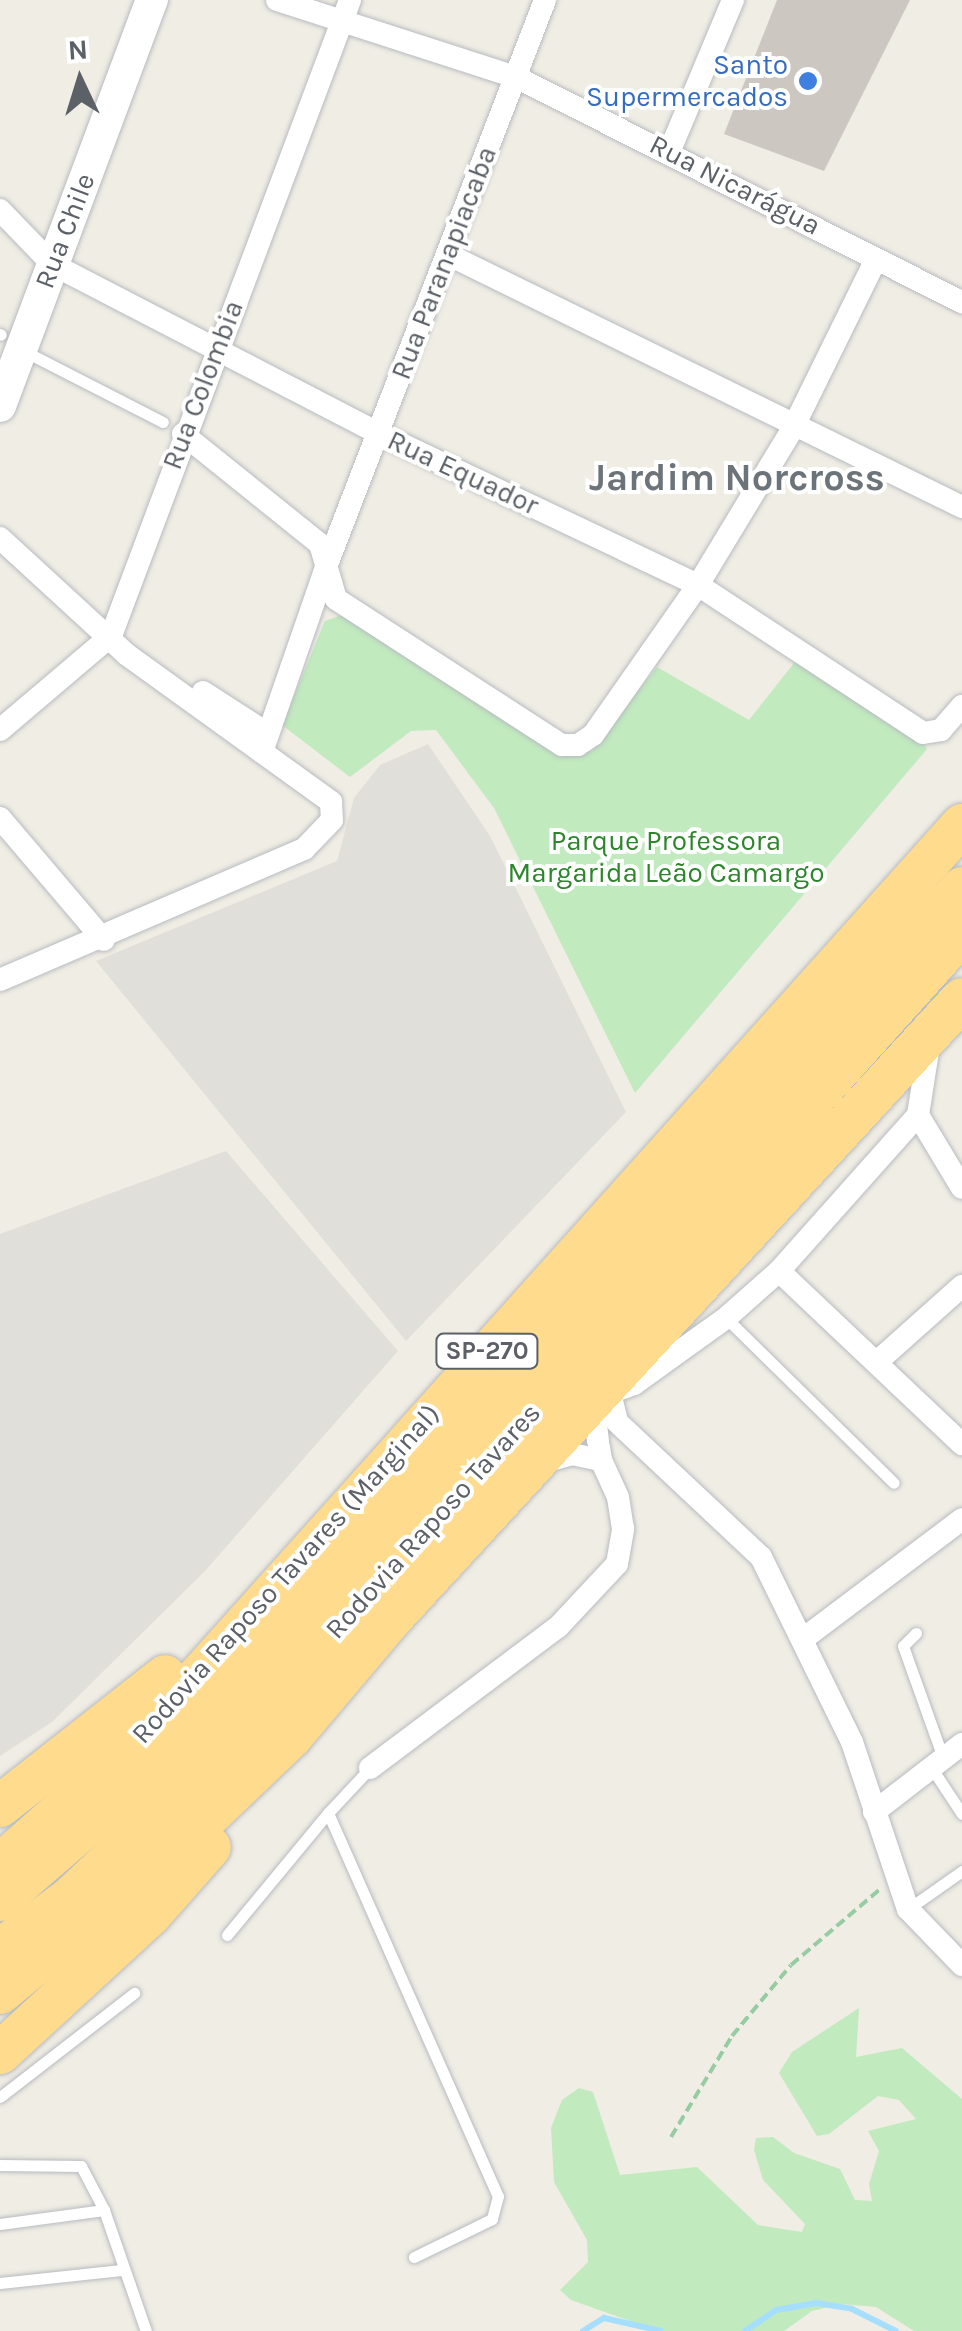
<!DOCTYPE html>
<meta charset="utf-8">
<style>
body{margin:0}
#map{position:relative;width:962px;height:2331px;overflow:hidden;background:#f0ede4;font-family:Karla,sans-serif}
div>[style]{position:absolute}
.industrial>*{inset:0;background:#e1dfd9}
.green>*{inset:0;background:#c1eabe}
.stream>*{height:6px;margin:-3px;padding:0 3px;transform-origin:3px;border-radius:3px;background:#a6deff}
.building>*{inset:0;background:#ccc7c1}
.path>*{height:4px;margin-top:-2px;transform-origin:0;background:repeating-linear-gradient(90deg,#96cca2 0 10px,transparent 0 15px)}
.roads{filter:drop-shadow(0 0 2px #b7bbc0) drop-shadow(0 0 2px #b7bbc0)}
.lane>*{height:11px;margin:-5.5px;padding:0 5.5px;transform-origin:5.5px;border-radius:5.5px;background:#fff}
.street>*{height:22px;margin:-11px;padding:0 11px;transform-origin:11px;border-radius:11px;background:#fff}
.secondary>*{height:32px;margin:-16px;padding:0 16px;transform-origin:16px;border-radius:16px;background:#fff}
.highway>*{height:42px;margin:-21px;padding:0 21px;transform-origin:21px;border-radius:21px;background:#ffdb8d}
.dots>*{width:28px;height:28px;translate:-50% -50%;box-sizing:border-box;border:5px solid #fff;border-radius:50%}
span{translate:-50% -50%;white-space:nowrap;text-align:center;line-height:1.15;-webkit-text-stroke:8px #fff;paint-order:stroke}
.shield-label span{padding:2px 8px;background:#fff;border:2px solid;border-radius:8px;-webkit-text-stroke-width:0}
.shield-label{font-size:25px;color:#5c6167;font-weight:700}
.shop-label{font-size:28px;color:#366cbe}
.right{translate:-100% -50%;text-align:right}
.street-label{font-size:28px;color:#5c6167}
.park-label{font-size:28px;color:#2d862c}
.district-label{font-size:38px;color:#6d7479;font-weight:700}
.north{position:absolute;left:30px;top:30px;width:100px;height:100px;-webkit-text-stroke:8px #fff;paint-order:stroke;rotate:356deg;font-size:28px;font-weight:700;line-height:40px;text-align:center;color:#5c6167}
.north::after{content:'';display:block;margin:auto;width:35px;height:45px;background:#5c6167;clip-path:polygon(50% 0,100% 100%,50% 72%,0 100%)}
</style>
<div id="map">
<div class="industrial">
<i style="clip-path:polygon(428px 744px,490px 836px,626px 1112px,406px 1341px,96px 961px,337px 861px,354px 798px,380px 765px)"></i>
<i style="clip-path:polygon(226px 1151px,398px 1351px,205px 1571px,52px 1722px,0 1756px,0 1234px)"></i>
</div>
<div class="green">
<i style="clip-path:polygon(345px 614px,570px 755px,592px 751px,657px 667px,749px 720px,798px 658px,918px 734px,927px 749px,635px 1093px,494px 808px,436px 730px,411px 731px,350px 777px,282px 725px,325px 621px)"></i>
<i style="clip-path:polygon(859px 2008px,856px 2057px,902px 2048px,962px 2099px,962px 2331px,914px 2331px,876px 2307px,841px 2304px,812px 2311px,784px 2331px,658px 2331px,571px 2300px,560px 2290px,588px 2262px,587px 2240px,554px 2182px,551px 2128px,562px 2100px,579px 2088px,593px 2092px,620px 2175px,697px 2167px,758px 2225px,802px 2232px,805px 2224px,763px 2180px,754px 2150px,756px 2138px,773px 2137px,794px 2153px,840px 2169px,855px 2200px,872px 2201px,869px 2184px,879px 2151px,868px 2131px,916px 2119px,899px 2100px,878px 2096px,829px 2134px,817px 2136px,779px 2073px,792px 2052px)"></i>
</div>
<div class="stream">
<i style="left:583px;top:2331px;width:25px;rotate:-32deg"></i>
<i style="left:604px;top:2318px;width:58px;rotate:12.8deg"></i>
<i style="left:745px;top:2331px;width:37px;rotate:-34deg"></i>
<i style="left:776px;top:2310px;width:41px;rotate:-9.9deg"></i>
<i style="left:816px;top:2303px;width:36px;rotate:9deg"></i>
<i style="left:852px;top:2309px;width:49px;rotate:26.6deg"></i>
</div>
<div class="building">
<i style="clip-path:polygon(777px 0,910px 0,824px 171px,724px 134px)"></i>
</div>
<div class="path">
<i style="left:671px;top:2137px;width:118px;rotate:-58.9deg"></i>
<i style="left:732px;top:2036px;width:92px;rotate:-50.3deg"></i>
<i style="left:791px;top:1965px;width:116px;rotate:-40.4deg"></i>
</div>
<div class="roads">
<div class="lane">
<i style="left:0;top:334px;width:1px;rotate:45deg"></i>
<i style="left:24px;top:351px;width:156px;rotate:27.1deg"></i>
<i style="left:726px;top:1318px;width:235px;rotate:44.5deg"></i>
<i style="left:916px;top:1633px;width:18px;rotate:135deg"></i>
<i style="left:903px;top:1646px;width:119px;rotate:70.3deg"></i>
<i style="left:931px;top:1767px;width:56px;rotate:56.6deg"></i>
<i style="left:370px;top:1768px;width:62px;rotate:133deg"></i>
<i style="left:328px;top:1813px;width:419px;rotate:66.1deg"></i>
<i style="left:498px;top:2196px;width:24px;rotate:105deg"></i>
<i style="left:492px;top:2219px;width:87px;rotate:154deg"></i>
<i style="left:908px;top:1909px;width:66px;rotate:-35.1deg"></i>
<i style="left:227px;top:1935px;width:158px;rotate:-50.4deg"></i>
<i style="left:0;top:2097px;width:170px;rotate:-37.8deg"></i>
<i style="left:0;top:2165px;width:81px;rotate:0.7deg"></i>
<i style="left:81px;top:2166px;width:50px;rotate:62.4deg"></i>
<i style="left:104px;top:2210px;width:128px;rotate:70.9deg"></i>
<i style="left:0;top:2224px;width:105px;rotate:-7.7deg"></i>
<i style="left:0;top:2283px;width:122px;rotate:-6.1deg"></i>
</div>
<div class="street">
<i style="left:277px;top:0;width:251px;rotate:17.9deg"></i>
<i style="left:516px;top:77px;width:500px;rotate:26.8deg"></i>
<i style="left:670px;top:150px;width:163px;rotate:-67.2deg"></i>
<i style="left:0;top:210px;width:75px;rotate:46.1deg"></i>
<i style="left:52px;top:264px;width:367px;rotate:27.4deg"></i>
<i style="left:378px;top:433px;width:354px;rotate:25.4deg"></i>
<i style="left:698px;top:585px;width:269px;rotate:33.3deg"></i>
<i style="left:923px;top:733px;width:18px;rotate:-9deg"></i>
<i style="left:941px;top:730px;width:32px;rotate:-49deg"></i>
<i style="left:449px;top:255px;width:572px;rotate:26.16deg"></i>
<i style="left:183px;top:434px;width:176px;rotate:38.8deg"></i>
<i style="left:320px;top:544px;width:57px;rotate:73.8deg"></i>
<i style="left:336px;top:599px;width:269px;rotate:32.9deg"></i>
<i style="left:562px;top:745px;width:16px"></i>
<i style="left:578px;top:745px;width:18px;rotate:-34deg"></i>
<i style="left:593px;top:735px;width:183px;rotate:-55deg"></i>
<i style="left:698px;top:585px;width:184px;rotate:-58.8deg"></i>
<i style="left:793px;top:428px;width:188px;rotate:-63.8deg"></i>
<i style="left:0;top:538px;width:171px;rotate:42.6deg"></i>
<i style="left:126px;top:654px;width:253px;rotate:35.8deg"></i>
<i style="left:331px;top:802px;width:18px;rotate:87deg"></i>
<i style="left:332px;top:820px;width:40px;rotate:134deg"></i>
<i style="left:304px;top:849px;width:331px;rotate:156.7deg"></i>
<i style="left:203px;top:692px;width:77px;rotate:32.9deg"></i>
<i style="left:0;top:730px;width:145px;rotate:-40.3deg"></i>
<i style="left:111px;top:636px;width:679px;rotate:-69.4deg"></i>
<i style="left:262px;top:752px;width:196px;rotate:-70.9deg"></i>
<i style="left:326px;top:567px;width:608px;rotate:-68.88deg"></i>
<i style="left:0;top:818px;width:160px;rotate:49.6deg"></i>
<i style="left:918px;top:1115px;width:85px;rotate:58.9deg"></i>
<i style="left:779px;top:1271px;width:252px;rotate:43.4deg"></i>
<i style="left:878px;top:1361px;width:113px;rotate:-41.8deg"></i>
<i style="left:608px;top:1385px;width:38px;rotate:76deg"></i>
<i style="left:617px;top:1422px;width:197px;rotate:43.2deg"></i>
<i style="left:761px;top:1557px;width:206px;rotate:63.8deg"></i>
<i style="left:852px;top:1742px;width:176px;rotate:71.5deg"></i>
<i style="left:908px;top:1909px;width:78px;rotate:46deg"></i>
<i style="left:598px;top:1441px;width:42px;rotate:-96.8deg"></i>
<i style="left:593px;top:1399px;width:44px;rotate:-20.1deg"></i>
<i style="left:634px;top:1384px;width:113px;rotate:-35.7deg"></i>
<i style="left:726px;top:1318px;width:71px;rotate:-41.6deg"></i>
<i style="left:779px;top:1271px;width:209px;rotate:-48.3deg"></i>
<i style="left:918px;top:1115px;width:71px;rotate:-81.1deg"></i>
<i style="left:543px;top:1462px;width:30px;rotate:-15deg"></i>
<i style="left:572px;top:1454px;width:30px;rotate:12deg"></i>
<i style="left:601px;top:1460px;width:13px;rotate:-99deg"></i>
<i style="left:803px;top:1639px;width:199px;rotate:-37deg"></i>
<i style="left:370px;top:1768px;width:235px;rotate:-36.9deg"></i>
<i style="left:558px;top:1627px;width:86px;rotate:-46.9deg"></i>
<i style="left:617px;top:1564px;width:36px;rotate:-80deg"></i>
<i style="left:623px;top:1529px;width:32px;rotate:-99deg"></i>
<i style="left:618px;top:1497px;width:41px;rotate:-114.7deg"></i>
<i style="left:874px;top:1812px;width:111px;rotate:-37.7deg"></i>
</div>
<div class="secondary">
<i style="left:0;top:406px;width:434px;rotate:-69.5deg"></i>
</div>
<div class="highway">
<i style="left:0;top:1806px;width:210px;rotate:-38.2deg"></i>
<i style="left:0;top:1865px;width:140px;rotate:-41.5deg"></i>
<i style="left:105px;top:1772px;width:132px;rotate:-45.6deg"></i>
<i style="left:197px;top:1678px;width:1146px;rotate:-48.11deg"></i>
<i style="left:0;top:1900px;width:219px;rotate:-40.7deg"></i>
<i style="left:166px;top:1757px;width:1178px;rotate:-47.51deg"></i>
<i style="left:0;top:1950px;width:86px;rotate:-36.5deg"></i>
<i style="left:69px;top:1899px;width:229px;rotate:-43.2deg"></i>
<i style="left:236px;top:1742px;width:1087px;rotate:-48.1deg"></i>
<i style="left:0;top:1993px;width:227px;rotate:-39.6deg"></i>
<i style="left:175px;top:1848px;width:162px;rotate:-43.7deg"></i>
<i style="left:292px;top:1736px;width:152px;rotate:-49.8deg"></i>
<i style="left:390px;top:1620px;width:844px;rotate:-47.35deg"></i>
<i style="left:0;top:2053px;width:205px;rotate:-42.6deg"></i>
<i style="left:151px;top:1914px;width:89px;rotate:-48.6deg"></i>
</div>
</div>
<div class="dots">
<i style="left:808px;top:81px;background:#3f7fe0"></i>
</div>
<div class="shield-label">
<span style="left:487px;top:1351px">SP-270</span>
</div>
<div class="shop-label">
<span class="right" style="left:788px;top:81px">Santo<br>Supermercados</span>
</div>
<div class="street-label">
<span style="left:735px;top:185px;rotate:27deg">Rua Nicarágua</span>
<span style="left:65px;top:231px;rotate:-69deg">Rua Chile</span>
<span style="left:444px;top:263px;rotate:-69deg">Rua Paranapiacaba</span>
<span style="left:203px;top:385px;rotate:-69deg">Rua Colombia</span>
<span style="left:463px;top:473px;rotate:25deg">Rua Equador</span>
<span style="left:433px;top:1521px;rotate:-48deg">Rodovia Raposo Tavares</span>
<span style="left:286px;top:1574px;rotate:-48deg">Rodovia Raposo Tavares (Marginal)</span>
</div>
<div class="park-label">
<span style="left:666px;top:857px">Parque Professora<br>Margarida Leão Camargo</span>
</div>
<div class="district-label">
<span style="left:737px;top:478px">Jardim Norcross</span>
</div>
<div class="north">N</div>
</div>
